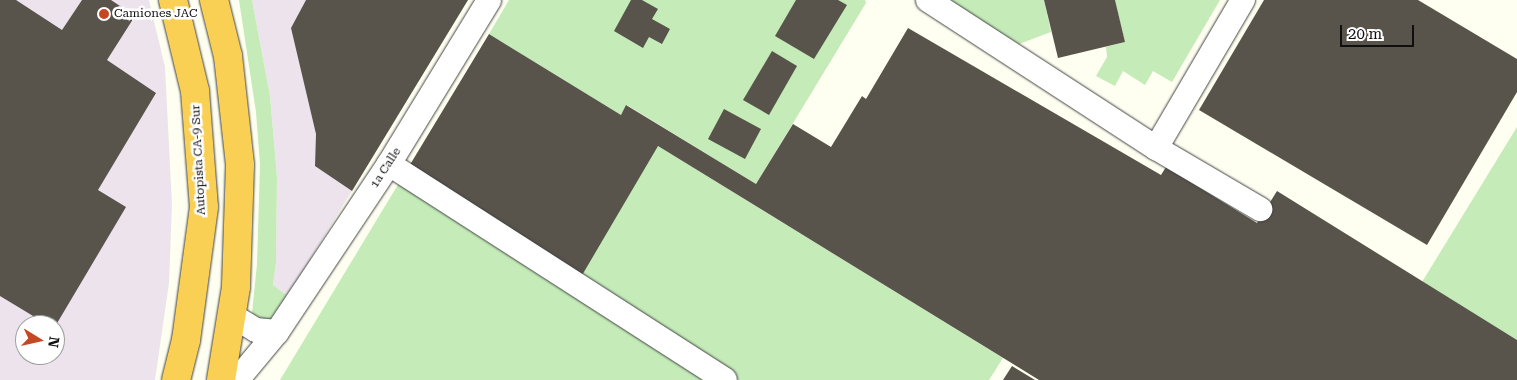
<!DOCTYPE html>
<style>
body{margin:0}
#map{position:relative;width:1517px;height:380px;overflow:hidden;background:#fefff0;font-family:"Roboto Serif",serif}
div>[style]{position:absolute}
.industrial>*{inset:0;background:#ede3ec}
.green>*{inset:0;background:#c4ebb8}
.building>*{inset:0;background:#58544b}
.roads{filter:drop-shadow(0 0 1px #424242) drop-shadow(0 0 1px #424242)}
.minor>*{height:24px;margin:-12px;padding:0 12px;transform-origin:12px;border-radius:12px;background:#fff}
.highway>*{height:28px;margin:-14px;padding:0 14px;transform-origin:14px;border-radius:14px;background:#f9cf54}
.dots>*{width:14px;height:14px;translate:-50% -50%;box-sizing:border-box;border:2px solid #fff;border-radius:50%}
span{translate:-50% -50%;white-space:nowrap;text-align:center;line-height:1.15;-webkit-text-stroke:5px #fff;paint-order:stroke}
.poi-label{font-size:12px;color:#0f0f0f}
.left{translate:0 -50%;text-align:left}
.street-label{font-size:12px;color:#0f0f0f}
.north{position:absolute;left:15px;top:315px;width:50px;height:50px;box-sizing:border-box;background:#fff;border:1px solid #9f9f9f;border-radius:50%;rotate:99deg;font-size:14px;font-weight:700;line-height:20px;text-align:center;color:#0f0f0f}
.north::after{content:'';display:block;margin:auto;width:18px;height:22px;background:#c44821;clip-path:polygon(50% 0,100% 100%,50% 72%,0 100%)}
.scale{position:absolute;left:1340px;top:25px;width:74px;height:22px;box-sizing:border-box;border:2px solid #0f0f0f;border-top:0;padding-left:6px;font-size:15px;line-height:18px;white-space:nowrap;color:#0f0f0f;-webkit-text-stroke:4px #fff;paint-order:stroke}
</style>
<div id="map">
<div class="industrial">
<i style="clip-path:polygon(evenodd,0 0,149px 0,165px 67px,172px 205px,169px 283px,155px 380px,0 380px,0 0,25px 325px,55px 325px,55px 355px,25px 355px,25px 325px)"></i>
<i style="clip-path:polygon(252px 0,468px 0,288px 296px,273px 285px,276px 262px,277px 177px,270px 96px)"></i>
</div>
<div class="green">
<i style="clip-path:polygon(239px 0,252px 0,270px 96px,277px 177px,276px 262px,273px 285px,288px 296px,271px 321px,254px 319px,252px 313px,257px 264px,260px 165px,256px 112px)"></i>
<i style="clip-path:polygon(509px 0,865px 0,866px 3px,756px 184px,627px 105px,621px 115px,489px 34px)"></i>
<i style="clip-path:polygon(946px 0,1044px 0,1051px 32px,1019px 44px)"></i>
<i style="clip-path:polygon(1115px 0,1220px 0,1172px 82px,1153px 71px,1145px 85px,1123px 71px,1115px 86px,1096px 76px,1107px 57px,1106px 47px,1125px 42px)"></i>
<i style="clip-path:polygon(1517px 127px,1517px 340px,1422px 282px)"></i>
<i style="clip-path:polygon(658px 146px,1003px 358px,989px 380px,280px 380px,408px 168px)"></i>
</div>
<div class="building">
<i style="clip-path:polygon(0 0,16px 0,62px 30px,82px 0,111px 0,135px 16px,107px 60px,156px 93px,98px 190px,126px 207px,56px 325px,48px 325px,0 296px)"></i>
<i style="clip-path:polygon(306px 0,468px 0,352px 191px,315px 166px,316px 134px,291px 28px)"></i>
<i style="clip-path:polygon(631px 0,642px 0,658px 9px,652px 19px,670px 29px,662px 44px,649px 37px,643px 48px,614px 31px)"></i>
<i style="clip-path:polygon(796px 0,838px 0,847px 5px,814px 59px,775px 36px)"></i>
<i style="clip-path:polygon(1044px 0,1115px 0,1125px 42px,1058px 58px)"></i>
<i style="clip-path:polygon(1264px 0,1418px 0,1517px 59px,1517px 92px,1427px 245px,1199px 110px)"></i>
<i style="clip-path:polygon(908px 28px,1161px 175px,1166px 167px,1257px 223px,1277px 191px,1517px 340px,1517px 380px,1039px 380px,658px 146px,581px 277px,408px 168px,489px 34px,621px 115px,626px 105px,756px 184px,793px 124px,831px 147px,862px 96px,866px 99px)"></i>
<i style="clip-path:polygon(772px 51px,797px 66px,769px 115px,743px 100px)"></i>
<i style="clip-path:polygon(724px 109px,761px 129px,745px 159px,708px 139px)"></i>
<i style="clip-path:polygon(1012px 366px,1035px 380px,1003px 380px)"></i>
</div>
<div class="roads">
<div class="minor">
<i style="left:928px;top:0;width:272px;rotate:33deg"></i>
<i style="left:1156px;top:148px;width:121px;rotate:30.4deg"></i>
<i style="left:1156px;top:148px;width:172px;rotate:-59.6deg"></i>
<i style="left:389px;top:164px;width:399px;rotate:32.7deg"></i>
<i style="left:231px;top:315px;width:29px;rotate:31deg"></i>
<i style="left:256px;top:330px;width:21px;rotate:5deg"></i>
<i style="left:237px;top:380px;width:62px;rotate:-50.2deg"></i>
<i style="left:277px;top:332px;width:202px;rotate:-56.3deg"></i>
<i style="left:389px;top:164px;width:192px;rotate:-58.6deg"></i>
</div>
<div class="highway">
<i style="left:173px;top:0;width:94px;rotate:76.4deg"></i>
<i style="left:195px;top:91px;width:116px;rotate:85.6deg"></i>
<i style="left:204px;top:207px;width:134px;rotate:97.7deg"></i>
<i style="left:186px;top:340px;width:41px;rotate:104deg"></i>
<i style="left:214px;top:0;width:58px;rotate:76deg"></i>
<i style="left:228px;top:56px;width:110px;rotate:83.7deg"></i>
<i style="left:240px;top:165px;width:122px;rotate:91.9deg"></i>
<i style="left:236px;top:287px;width:94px;rotate:99.2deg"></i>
</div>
</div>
<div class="dots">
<i style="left:104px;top:14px;background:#c44821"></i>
</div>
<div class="poi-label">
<span class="left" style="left:114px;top:14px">Camiones JAC</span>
</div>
<div class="street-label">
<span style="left:199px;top:160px;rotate:-93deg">Autopista CA-9 Sur</span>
<span style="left:386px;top:168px;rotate:-57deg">1a Calle</span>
</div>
<div class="north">N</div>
<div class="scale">20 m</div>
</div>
